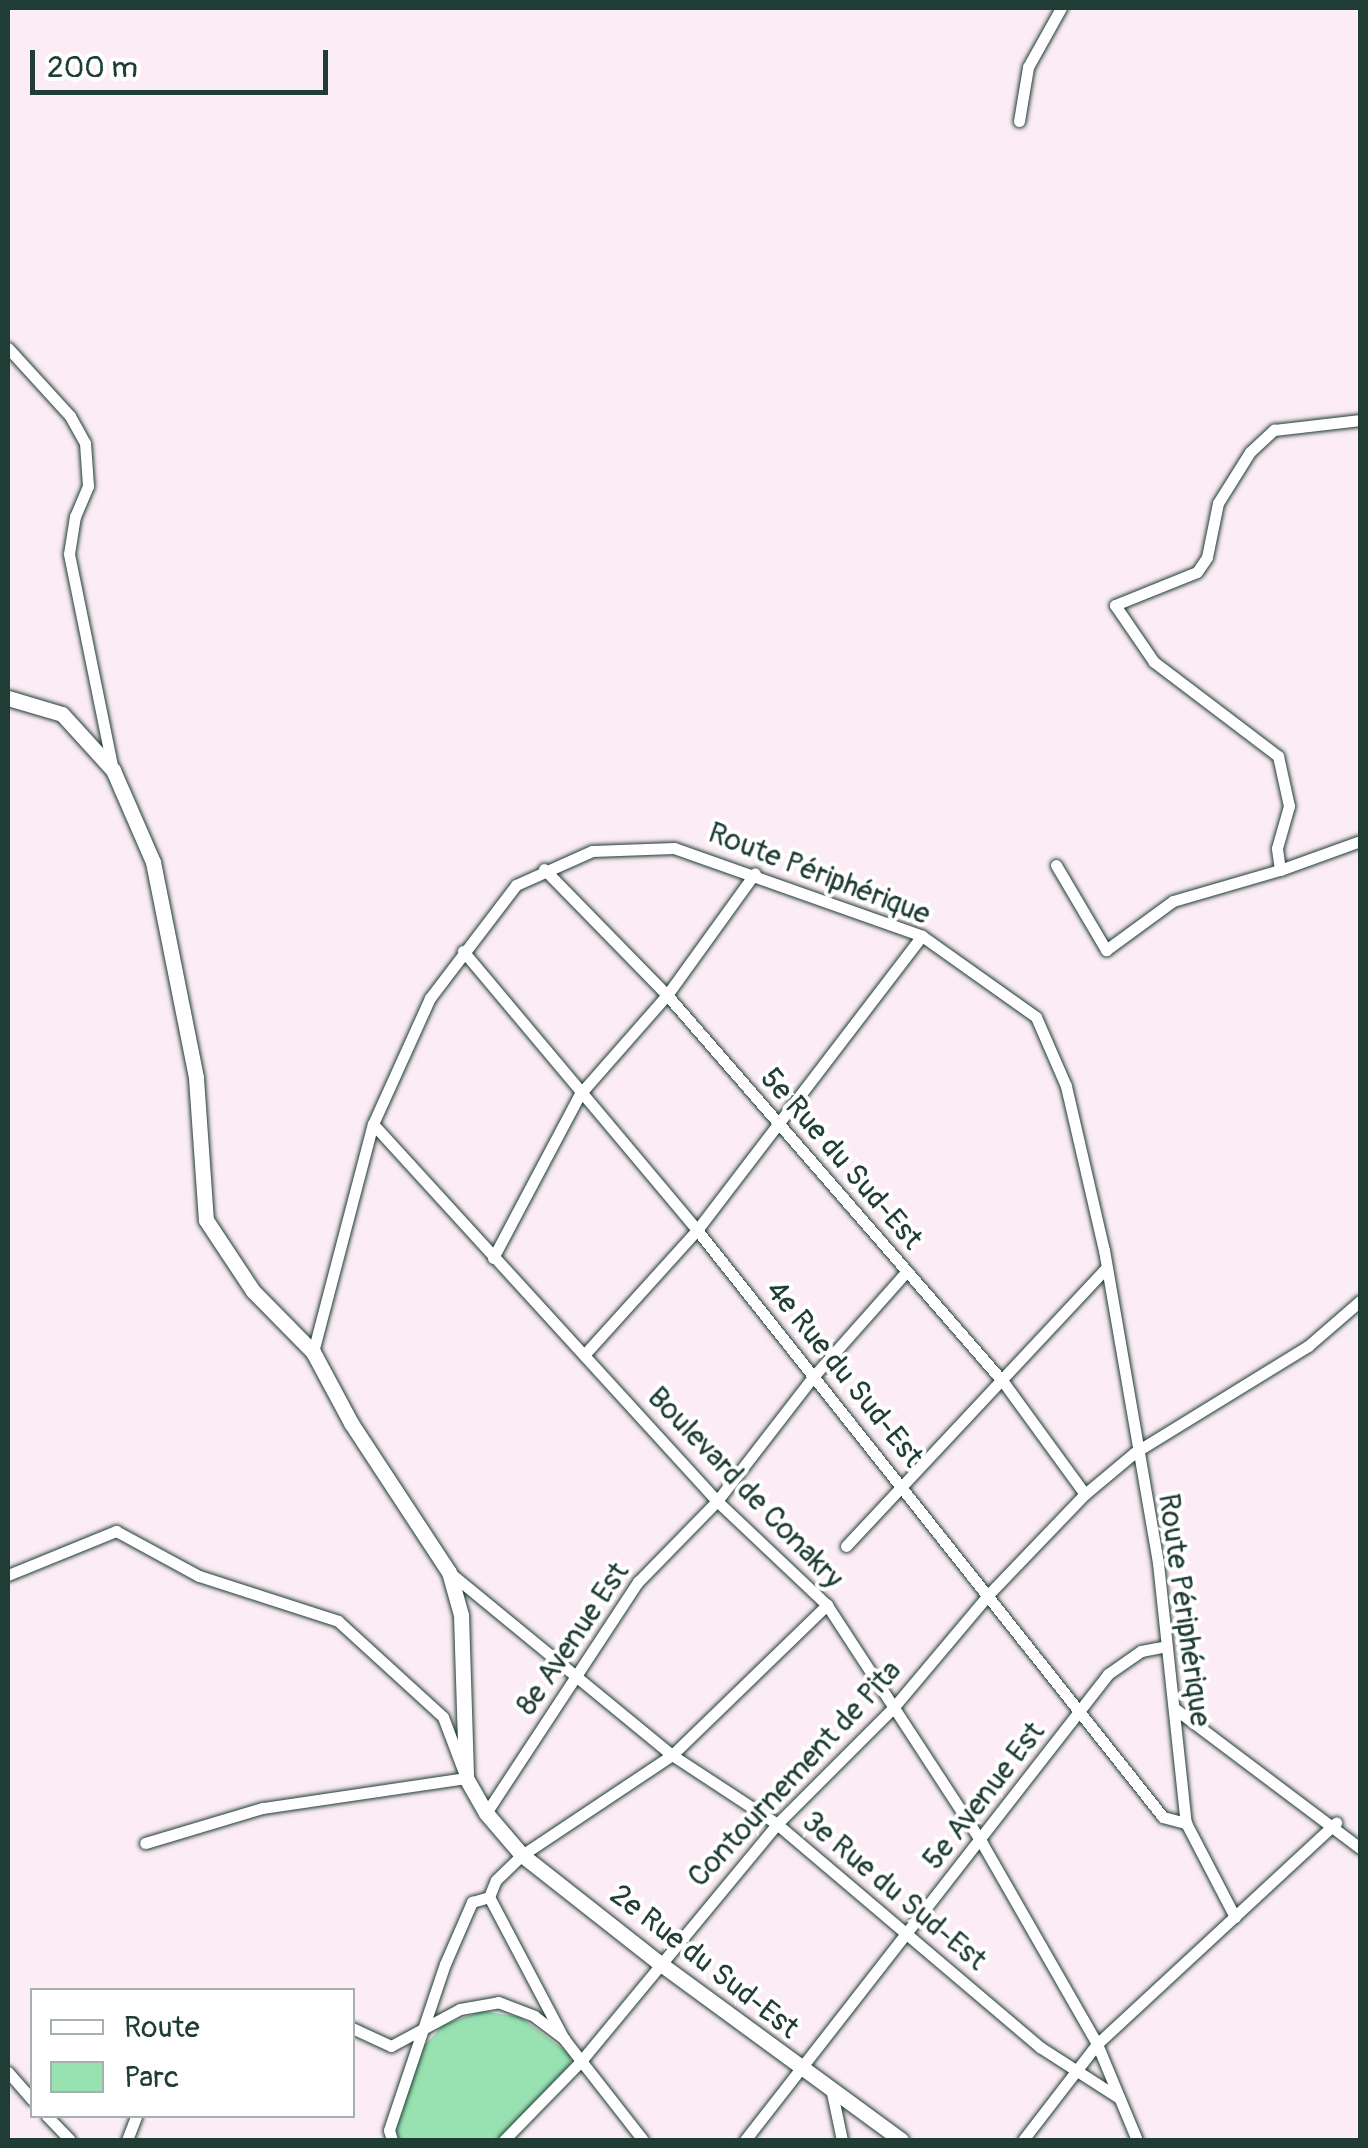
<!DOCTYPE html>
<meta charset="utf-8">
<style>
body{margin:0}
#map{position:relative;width:1368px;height:2148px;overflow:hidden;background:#fbecf5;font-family:Pangolin,sans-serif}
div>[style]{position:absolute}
.green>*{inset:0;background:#98e2b1}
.roads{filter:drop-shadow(0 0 2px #1f3d34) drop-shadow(0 0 2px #1f3d34)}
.street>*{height:11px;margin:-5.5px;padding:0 5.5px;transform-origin:5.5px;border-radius:5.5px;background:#fff}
.secondary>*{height:15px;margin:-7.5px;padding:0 7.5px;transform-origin:7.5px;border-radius:7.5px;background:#fff}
span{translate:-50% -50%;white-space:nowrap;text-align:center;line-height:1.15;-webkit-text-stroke:8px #fff;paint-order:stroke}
.street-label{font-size:30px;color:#1f3d34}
.frame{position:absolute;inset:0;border:10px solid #1f3d34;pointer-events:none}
.legend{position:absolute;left:30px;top:1988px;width:325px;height:130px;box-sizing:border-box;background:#fff;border:2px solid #a5b1ae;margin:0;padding:12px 18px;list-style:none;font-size:30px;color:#1f3d34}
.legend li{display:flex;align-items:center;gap:20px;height:50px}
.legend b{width:50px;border:2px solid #a5b1ae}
.scale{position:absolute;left:30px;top:50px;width:298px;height:45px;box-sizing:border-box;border:5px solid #1f3d34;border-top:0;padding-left:12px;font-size:30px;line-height:35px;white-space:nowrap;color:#1f3d34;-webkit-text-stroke:8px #fff;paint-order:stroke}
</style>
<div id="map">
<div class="green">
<i style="clip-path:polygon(483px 2011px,520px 2017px,571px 2055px,570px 2066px,499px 2140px,399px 2140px,395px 2123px,424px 2046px,443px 2025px)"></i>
</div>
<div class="roads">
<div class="street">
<i style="left:1019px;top:121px;width:55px;rotate:-80.5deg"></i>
<i style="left:1028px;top:67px;width:68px;rotate:-60.8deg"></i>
<i style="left:8px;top:348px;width:92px;rotate:47.6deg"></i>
<i style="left:70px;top:416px;width:31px;rotate:61deg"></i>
<i style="left:85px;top:443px;width:43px;rotate:86deg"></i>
<i style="left:88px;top:486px;width:33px;rotate:113deg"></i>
<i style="left:75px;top:516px;width:38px;rotate:99deg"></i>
<i style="left:69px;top:554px;width:216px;rotate:78.5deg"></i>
<i style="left:1056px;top:865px;width:99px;rotate:59.5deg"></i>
<i style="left:1106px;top:950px;width:83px;rotate:-36.2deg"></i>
<i style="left:1173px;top:901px;width:111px;rotate:-16.2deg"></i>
<i style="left:1280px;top:870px;width:22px;rotate:-98deg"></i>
<i style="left:1277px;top:848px;width:44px;rotate:-74.1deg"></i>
<i style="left:1289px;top:806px;width:51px;rotate:-102.4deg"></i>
<i style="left:1278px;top:756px;width:156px;rotate:-142.8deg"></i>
<i style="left:1154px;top:662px;width:69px;rotate:-124.4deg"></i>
<i style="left:1115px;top:605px;width:88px;rotate:-21.9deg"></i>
<i style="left:1197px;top:572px;width:18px;rotate:-56deg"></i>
<i style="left:1207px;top:557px;width:55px;rotate:-78.5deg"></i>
<i style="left:1218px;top:503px;width:60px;rotate:-57.9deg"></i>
<i style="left:1250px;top:452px;width:33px;rotate:-43deg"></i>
<i style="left:1274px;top:430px;width:87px;rotate:-6.6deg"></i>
<i style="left:544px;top:869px;width:176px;rotate:45.7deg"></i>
<i style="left:667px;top:995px;width:514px;rotate:49.02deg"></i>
<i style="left:1004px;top:1383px;width:137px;rotate:53.9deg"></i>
<i style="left:1280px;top:870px;width:85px;rotate:-19.9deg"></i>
<i style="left:463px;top:951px;width:364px;rotate:50deg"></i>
<i style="left:697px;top:1230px;width:749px;rotate:51.56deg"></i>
<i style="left:1163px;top:1817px;width:24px;rotate:15deg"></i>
<i style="left:373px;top:1124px;width:510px;rotate:47.62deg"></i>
<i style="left:717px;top:1501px;width:151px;rotate:43.4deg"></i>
<i style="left:827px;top:1605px;width:284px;rotate:56.9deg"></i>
<i style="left:982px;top:1843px;width:232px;rotate:60.2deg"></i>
<i style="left:1097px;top:2044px;width:104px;rotate:67.4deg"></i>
<i style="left:493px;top:1258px;width:186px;rotate:-62.1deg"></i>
<i style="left:580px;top:1094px;width:132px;rotate:-48.7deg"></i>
<i style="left:667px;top:995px;width:150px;rotate:-54.2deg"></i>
<i style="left:313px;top:1352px;width:236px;rotate:-75.3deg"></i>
<i style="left:373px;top:1124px;width:138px;rotate:-65.7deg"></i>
<i style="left:430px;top:998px;width:142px;rotate:-52.7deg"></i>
<i style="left:516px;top:885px;width:83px;rotate:-24.1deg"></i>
<i style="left:592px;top:851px;width:82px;rotate:-2.1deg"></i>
<i style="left:674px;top:848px;width:263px;rotate:19.5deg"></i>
<i style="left:922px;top:936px;width:140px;rotate:35.4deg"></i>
<i style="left:1036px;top:1017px;width:75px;rotate:66.5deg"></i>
<i style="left:1066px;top:1086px;width:168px;rotate:77deg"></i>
<i style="left:1104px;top:1250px;width:318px;rotate:80.2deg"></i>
<i style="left:1158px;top:1563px;width:262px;rotate:83.9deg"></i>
<i style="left:1186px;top:1823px;width:106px;rotate:62.5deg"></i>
<i style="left:584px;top:1355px;width:169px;rotate:-47.9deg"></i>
<i style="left:697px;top:1230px;width:370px;rotate:-52.6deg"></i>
<i style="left:846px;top:1546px;width:381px;rotate:-46.9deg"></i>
<i style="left:449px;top:1572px;width:288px;rotate:39.4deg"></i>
<i style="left:672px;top:1755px;width:126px;rotate:33.3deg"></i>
<i style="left:777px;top:1824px;width:345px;rotate:40.3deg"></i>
<i style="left:1040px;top:2047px;width:94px;rotate:32.8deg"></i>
<i style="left:8px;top:1575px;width:117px;rotate:-22.2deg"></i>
<i style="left:116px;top:1531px;width:94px;rotate:28.5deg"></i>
<i style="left:199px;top:1576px;width:146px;rotate:17.9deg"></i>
<i style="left:338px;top:1621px;width:142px;rotate:42.4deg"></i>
<i style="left:443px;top:1717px;width:65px;rotate:69.3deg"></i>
<i style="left:466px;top:1778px;width:206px;rotate:171.6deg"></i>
<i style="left:262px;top:1808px;width:122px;rotate:163.3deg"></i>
<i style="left:1174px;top:1708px;width:233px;rotate:37deg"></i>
<i style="left:486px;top:1813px;width:277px;rotate:-56.7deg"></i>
<i style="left:638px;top:1582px;width:113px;rotate:-45.7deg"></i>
<i style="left:717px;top:1501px;width:155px;rotate:-52.3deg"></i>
<i style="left:812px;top:1378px;width:142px;rotate:-48.4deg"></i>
<i style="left:352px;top:2028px;width:43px;rotate:24.8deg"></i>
<i style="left:391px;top:2046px;width:78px;rotate:-28.2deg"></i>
<i style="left:460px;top:2009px;width:39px;rotate:-10deg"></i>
<i style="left:498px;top:2002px;width:39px;rotate:21deg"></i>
<i style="left:534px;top:2016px;width:38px;rotate:37deg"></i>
<i style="left:564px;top:2039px;width:128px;rotate:52deg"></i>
<i style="left:564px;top:2039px;width:161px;rotate:-117.8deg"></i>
<i style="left:489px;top:1897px;width:18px;rotate:-68deg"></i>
<i style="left:496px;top:1880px;width:36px;rotate:-44deg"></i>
<i style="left:522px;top:1855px;width:180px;rotate:-33.7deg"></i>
<i style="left:672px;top:1755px;width:216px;rotate:-44.1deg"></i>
<i style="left:8px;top:2072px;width:37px;rotate:49deg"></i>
<i style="left:832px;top:2093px;width:48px;rotate:78deg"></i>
<i style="left:47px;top:2116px;width:33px;rotate:46deg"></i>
<i style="left:127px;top:2140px;width:26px;rotate:-69deg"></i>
<i style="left:392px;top:2140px;width:10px;rotate:-107deg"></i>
<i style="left:389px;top:2130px;width:175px;rotate:-71.4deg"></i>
<i style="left:445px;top:1964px;width:68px;rotate:-66.5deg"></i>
<i style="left:472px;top:1902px;width:18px;rotate:-16deg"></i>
<i style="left:504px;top:2140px;width:110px;rotate:-45.7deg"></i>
<i style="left:581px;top:2061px;width:308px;rotate:-50.4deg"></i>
<i style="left:777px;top:1824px;width:164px;rotate:-45deg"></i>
<i style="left:893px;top:1708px;width:149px;rotate:-49.9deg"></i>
<i style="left:989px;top:1594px;width:139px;rotate:-46.2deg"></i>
<i style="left:1085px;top:1494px;width:64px;rotate:-39.9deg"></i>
<i style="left:1134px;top:1453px;width:204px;rotate:-31.6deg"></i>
<i style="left:1308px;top:1346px;width:69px;rotate:-40.9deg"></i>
<i style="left:745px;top:2140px;width:591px;rotate:-52.08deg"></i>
<i style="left:1108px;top:1674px;width:40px;rotate:-34.9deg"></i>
<i style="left:1141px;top:1651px;width:26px;rotate:-11deg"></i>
<i style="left:1023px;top:2140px;width:121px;rotate:-52.4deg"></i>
<i style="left:1097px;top:2044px;width:326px;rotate:-42.8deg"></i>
</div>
<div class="secondary">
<i style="left:8px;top:698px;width:56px;rotate:16.5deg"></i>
<i style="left:62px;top:714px;width:76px;rotate:47.7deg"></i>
<i style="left:113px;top:770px;width:100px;rotate:66.5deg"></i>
<i style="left:153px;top:862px;width:220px;rotate:78.7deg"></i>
<i style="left:196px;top:1078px;width:142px;rotate:86deg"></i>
<i style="left:206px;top:1220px;width:85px;rotate:56.5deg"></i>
<i style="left:253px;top:1291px;width:86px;rotate:45.5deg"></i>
<i style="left:313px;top:1352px;width:81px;rotate:61.8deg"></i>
<i style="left:351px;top:1423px;width:178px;rotate:56.7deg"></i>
<i style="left:449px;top:1572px;width:45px;rotate:74.4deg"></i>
<i style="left:461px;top:1615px;width:163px;rotate:88.2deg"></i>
<i style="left:466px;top:1778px;width:40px;rotate:60.3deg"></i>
<i style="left:486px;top:1813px;width:55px;rotate:49.4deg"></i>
<i style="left:522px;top:1855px;width:173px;rotate:38.2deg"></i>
<i style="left:658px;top:1962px;width:301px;rotate:36.2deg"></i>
</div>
</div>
<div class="street-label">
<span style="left:819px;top:874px;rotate:21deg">Route Périphérique</span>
<span style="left:841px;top:1159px;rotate:49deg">5e Rue du Sud-Est</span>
<span style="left:844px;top:1374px;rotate:51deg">4e Rue du Sud-Est</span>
<span style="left:745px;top:1488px;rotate:46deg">Boulevard de Conakry</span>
<span style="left:1184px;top:1610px;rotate:82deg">Route Périphérique</span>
<span style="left:573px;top:1639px;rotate:-56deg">8e Avenue Est</span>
<span style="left:795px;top:1774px;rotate:-47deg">Contournement de Pita</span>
<span style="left:984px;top:1796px;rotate:-52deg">5e Avenue Est</span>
<span style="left:894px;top:1891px;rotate:40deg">3e Rue du Sud-Est</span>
<span style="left:704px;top:1962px;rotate:38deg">2e Rue du Sud-Est</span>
</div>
<div class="frame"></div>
<ul class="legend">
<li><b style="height:12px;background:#fff"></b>Route</li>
<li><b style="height:28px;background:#98e2b1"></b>Parc</li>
</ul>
<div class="scale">200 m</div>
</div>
